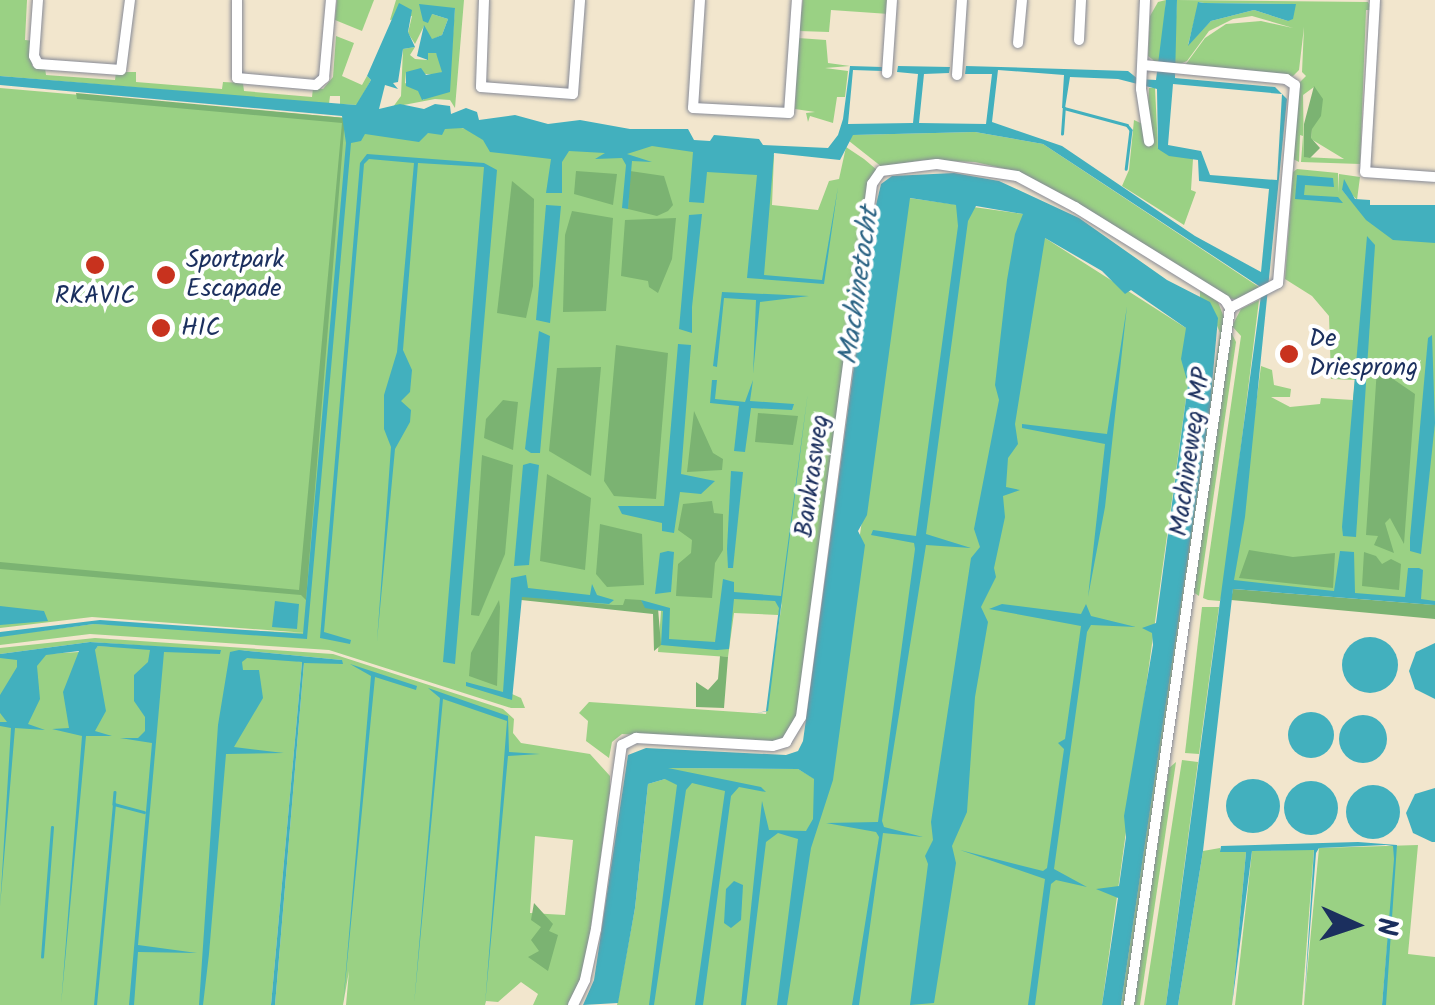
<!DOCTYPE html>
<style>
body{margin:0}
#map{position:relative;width:1435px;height:1005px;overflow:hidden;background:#f2e6cd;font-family:Kalam,sans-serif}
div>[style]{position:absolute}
.green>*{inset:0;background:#9ad184}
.forest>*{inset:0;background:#7bb372}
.water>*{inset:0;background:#42b0be}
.round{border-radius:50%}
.stream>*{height:2.5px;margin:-1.25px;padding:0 1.25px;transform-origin:1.25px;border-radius:1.25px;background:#42b0be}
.roads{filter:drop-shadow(0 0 2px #868a96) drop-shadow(0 0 2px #868a96)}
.street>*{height:10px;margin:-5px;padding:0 5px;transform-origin:5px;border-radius:5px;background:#fff}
.dots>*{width:28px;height:28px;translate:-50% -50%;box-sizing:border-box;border:5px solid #fff;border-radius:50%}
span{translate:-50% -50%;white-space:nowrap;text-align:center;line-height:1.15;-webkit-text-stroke:8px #fff;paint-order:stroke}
.poi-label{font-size:25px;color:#1b2f5e}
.left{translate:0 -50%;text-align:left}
.street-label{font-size:25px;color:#1b2f5e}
.water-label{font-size:28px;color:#2b6384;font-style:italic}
.north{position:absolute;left:1305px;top:875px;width:100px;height:100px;-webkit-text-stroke:8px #fff;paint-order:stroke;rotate:93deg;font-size:28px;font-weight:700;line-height:40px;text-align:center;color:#1b2f5e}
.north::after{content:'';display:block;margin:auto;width:35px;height:45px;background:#1b2f5e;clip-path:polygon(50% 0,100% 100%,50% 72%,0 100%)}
</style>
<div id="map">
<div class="green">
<i style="clip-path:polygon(0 0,27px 0,25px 40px,34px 41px,32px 66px,45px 68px,46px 75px,115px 80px,116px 72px,136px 72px,136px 82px,222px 89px,223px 82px,243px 83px,244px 91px,312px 97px,313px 88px,323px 89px,333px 77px,336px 36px,354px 43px,342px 76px,362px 85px,367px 76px,371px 80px,357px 105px,340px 104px,340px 96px,330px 96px,329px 104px,0 76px)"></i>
<i style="clip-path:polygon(337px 0,374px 0,362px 31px,335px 20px)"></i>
<i style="clip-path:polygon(396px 0,464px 0,455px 108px,450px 100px,435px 99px,393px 107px,401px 96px,403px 49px,415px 47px,410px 55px,415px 59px,427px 60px,428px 53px,436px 53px,442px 62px,442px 72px,436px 75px,406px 72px,405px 83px,419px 90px,423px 100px,449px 84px,455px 8px,432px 14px,448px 19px,442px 35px,431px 40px,424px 26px,415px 44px,408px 33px,412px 16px,390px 20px)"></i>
<i style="clip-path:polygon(803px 0,889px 0,889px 14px,831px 10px,829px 32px,799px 31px)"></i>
<i style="clip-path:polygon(1166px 0,1161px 66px,1148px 56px,1150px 16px,1158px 2px)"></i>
<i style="clip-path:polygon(evenodd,1177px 0,1368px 2px,1372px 10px,1366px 10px,1360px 164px,1301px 162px,1303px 136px,1300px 135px,1299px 162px,1293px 159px,1299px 83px,1306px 76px,1302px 72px,1304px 27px,1299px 70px,1293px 76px,1183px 68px,1205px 38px,1226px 24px,1261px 21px,1293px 28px,1252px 16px,1233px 19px,1209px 31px,1187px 61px,1173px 67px,1177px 0,1199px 2px,1204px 3px,1295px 4px,1288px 21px,1254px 10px,1211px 21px,1188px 45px,1199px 2px,1177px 0,1314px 87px,1311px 139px,1344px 159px,1304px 157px,1303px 95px,1314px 87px)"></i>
<i style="clip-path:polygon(798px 38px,826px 40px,828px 63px,850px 66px,825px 68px,848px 71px,845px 97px,837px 97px,833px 123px,810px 116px,808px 122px,806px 113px,815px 112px,795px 109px)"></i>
<i style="clip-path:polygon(0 88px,774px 155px,772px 205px,818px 210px,829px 181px,839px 179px,846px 147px,864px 159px,877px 170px,868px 184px,796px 725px,782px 739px,767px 743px,622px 734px,612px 742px,609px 758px,586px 741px,588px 721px,579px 713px,589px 702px,766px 714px,782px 602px,778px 615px,734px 613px,728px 657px,658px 652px,661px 611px,520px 597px,512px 694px,521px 698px,525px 708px,511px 708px,329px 650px,90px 634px,0 645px,0 636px,94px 624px,307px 633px,92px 617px,0 628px)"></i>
<i style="clip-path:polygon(1149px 88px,1155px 88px,1158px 149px,1193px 159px,1191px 190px,1196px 192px,1184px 225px,1122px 186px,1129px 170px,1134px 120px,1147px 126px)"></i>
<i style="clip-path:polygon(975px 132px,1043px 144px,1262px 289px,1241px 300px,1227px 298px,1019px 172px,975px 162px,924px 160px,882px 167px,849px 141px,852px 135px)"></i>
<i style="clip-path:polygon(1297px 169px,1338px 173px,1338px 192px,1339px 174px,1360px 177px,1357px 200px,1347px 189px,1342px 190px,1359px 210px,1435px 215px,1435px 605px,1232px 586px,1261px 366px,1272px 370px,1274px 385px,1291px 389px,1290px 397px,1271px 397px,1290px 407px,1320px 404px,1321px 398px,1353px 400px,1355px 380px,1331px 379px,1329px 316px,1312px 296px,1285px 279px,1293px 172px)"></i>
<i style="clip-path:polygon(909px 198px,1024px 214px,1045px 238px,1186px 328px,1188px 384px,1102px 1005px,617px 1005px,635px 908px,648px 784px,665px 779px,667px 768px,798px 769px,815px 779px,859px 541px)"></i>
<i style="clip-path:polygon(1200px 289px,1218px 302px,1225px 320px,1127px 1005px,1121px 1005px,1220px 333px,1208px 303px,1200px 298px)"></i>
<i style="clip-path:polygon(1259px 300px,1223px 593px,1220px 601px,1208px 600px,1203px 598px,1241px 336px,1232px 326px,1241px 309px)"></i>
<i style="clip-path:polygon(1231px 332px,1236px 342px,1199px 596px,1193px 592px)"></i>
<i style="clip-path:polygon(1202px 607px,1219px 607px,1199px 754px,1185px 753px)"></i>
<i style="clip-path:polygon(evenodd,95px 638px,333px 654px,503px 709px,514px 719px,513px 733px,521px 743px,590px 754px,610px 776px,610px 791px,585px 968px,569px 1005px,533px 1005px,538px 994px,521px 982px,498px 1002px,486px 1001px,485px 1005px,346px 1005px,349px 971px,343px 1005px,275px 1005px,304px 663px,342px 660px,239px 650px,302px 662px,271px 1005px,0 1005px,0 657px,94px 651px,98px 646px,221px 651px,90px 642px,0 654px,0 648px,95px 638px,535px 836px,573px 840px,565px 915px,530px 913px,535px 836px)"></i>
<i style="clip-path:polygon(1182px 760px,1198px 762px,1166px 1005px,1144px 1005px)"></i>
<i style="clip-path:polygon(1176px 762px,1140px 1005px,1133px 1005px,1169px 768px)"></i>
<i style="clip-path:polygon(1418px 845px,1408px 954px,1435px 957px,1435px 1005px,1385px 1005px,1388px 936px,1382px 1005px,1304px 1005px,1319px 848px)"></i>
<i style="clip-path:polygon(1220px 848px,1221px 852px,1246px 852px,1232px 1005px,1178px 1005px,1203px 851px)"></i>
<i style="clip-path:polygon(1314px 849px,1302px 1005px,1235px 1005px,1252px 851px)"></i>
</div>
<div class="forest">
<i style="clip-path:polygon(1314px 86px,1323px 99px,1321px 116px,1312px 129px,1311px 138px,1320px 148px,1310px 158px,1304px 157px,1304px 124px)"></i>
<i style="clip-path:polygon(76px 93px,345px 118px,306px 600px,301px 595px,0 569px,0 562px,299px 590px,342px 123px,77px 99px)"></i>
<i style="clip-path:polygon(576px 171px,617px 174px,613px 205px,574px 194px)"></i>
<i style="clip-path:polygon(630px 171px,664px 176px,673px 205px,668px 211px,657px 216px,628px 209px)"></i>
<i style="clip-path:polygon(512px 181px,534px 199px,533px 286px,526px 318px,497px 313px)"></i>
<i style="clip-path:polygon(572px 211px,613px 218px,606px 311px,563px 312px,565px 235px)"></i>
<i style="clip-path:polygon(676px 218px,672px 259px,658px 293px,649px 287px,648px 281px,621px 276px,625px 220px)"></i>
<i style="clip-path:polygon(616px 345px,668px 353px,656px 499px,614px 496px,604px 481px)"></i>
<i style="clip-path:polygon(601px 367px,591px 476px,549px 451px,557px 368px)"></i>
<i style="clip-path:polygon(1377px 368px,1415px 394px,1404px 544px,1390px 518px,1385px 523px,1394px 553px,1374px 545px,1378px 536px,1366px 535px)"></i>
<i style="clip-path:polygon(503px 400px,518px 402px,513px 450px,484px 438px,486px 419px)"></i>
<i style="clip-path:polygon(694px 411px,713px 453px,723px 459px,722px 470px,687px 472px)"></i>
<i style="clip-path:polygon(758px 413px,798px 416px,793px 445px,755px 442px)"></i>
<i style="clip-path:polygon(482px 455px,513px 465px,505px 554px,479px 616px,471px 615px)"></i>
<i style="clip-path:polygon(547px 474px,591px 498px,585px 570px,540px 561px)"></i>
<i style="clip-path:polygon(712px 501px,714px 513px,723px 514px,723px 550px,715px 563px,712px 598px,676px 596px,678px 564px,691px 553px,692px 540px,678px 530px,683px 504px)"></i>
<i style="clip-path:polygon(600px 524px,642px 534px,644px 585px,607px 587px,596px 574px)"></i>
<i style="clip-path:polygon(1249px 550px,1293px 557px,1335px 553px,1333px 588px,1239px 578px)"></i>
<i style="clip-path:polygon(1364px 552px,1376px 556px,1382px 564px,1391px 559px,1401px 564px,1399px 590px,1362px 586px)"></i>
<i style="clip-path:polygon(1233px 589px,1435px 605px,1435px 619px,1231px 600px)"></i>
<i style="clip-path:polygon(521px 596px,613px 605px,623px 605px,625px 599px,641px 600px,646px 608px,658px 608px,661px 645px,654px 651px,653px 614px,521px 600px)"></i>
<i style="clip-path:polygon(499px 600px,500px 607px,497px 686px,469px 676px,471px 653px)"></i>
<i style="clip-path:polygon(720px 656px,728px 657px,724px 708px,696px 707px,696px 682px,708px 690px,718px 679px)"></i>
<i style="clip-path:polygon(534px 903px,553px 924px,549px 931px,558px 935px,548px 971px,528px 957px,539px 951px,531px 940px,541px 927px,531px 920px)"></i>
</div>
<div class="water">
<i style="clip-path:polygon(evenodd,1166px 0,1177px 0,1175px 78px,1275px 87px,1287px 99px,1245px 517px,1234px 580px,1334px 591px,1340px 551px,1354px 552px,1355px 593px,1405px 597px,1408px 568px,1419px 568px,1423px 570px,1421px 599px,1435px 601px,1435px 605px,1233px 589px,1203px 851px,1178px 1005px,1166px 1005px,1262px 288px,1043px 144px,975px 132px,853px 135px,840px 160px,774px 153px,764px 275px,822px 280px,838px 187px,824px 284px,747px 278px,757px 175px,707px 172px,704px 203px,689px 202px,693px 152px,652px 146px,627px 154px,652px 162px,632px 161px,628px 209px,622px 208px,626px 165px,622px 158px,595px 159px,605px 153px,569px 151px,562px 162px,562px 193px,546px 193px,551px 159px,490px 152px,483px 140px,463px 128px,445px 129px,442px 135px,428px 133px,419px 142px,365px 134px,361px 141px,351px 143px,307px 639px,94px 624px,0 637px,0 632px,100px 620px,303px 634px,346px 143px,342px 116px,0 85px,0 76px,356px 105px,371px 80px,367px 76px,399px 3px,412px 10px,408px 32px,415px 47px,403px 49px,398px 82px,393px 83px,398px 89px,385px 85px,379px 109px,400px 104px,424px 109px,435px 104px,450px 106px,451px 114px,466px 108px,477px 112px,479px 120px,515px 115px,548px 124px,580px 120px,630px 129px,688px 129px,694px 140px,710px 141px,714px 135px,759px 139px,763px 145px,828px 148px,838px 135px,843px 119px,850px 66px,882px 67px,882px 71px,853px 70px,848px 124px,913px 123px,918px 74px,897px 72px,898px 66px,950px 67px,949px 73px,924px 74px,919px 123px,986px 124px,992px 74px,965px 74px,966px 66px,1128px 71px,1138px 79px,1156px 80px,1166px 0,998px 70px,1064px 75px,1062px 108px,1065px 108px,1070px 77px,1118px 79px,1157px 89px,1158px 149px,1169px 156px,1198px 160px,1199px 181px,1269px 189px,1261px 272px,1195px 236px,1062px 146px,992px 122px,998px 70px,1166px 0,1173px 84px,1282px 94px,1277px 180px,1210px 175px,1201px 151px,1168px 145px,1173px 84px)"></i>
<i style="clip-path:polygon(1198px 2px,1204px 3px,1296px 4px,1293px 19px,1288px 21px,1254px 10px,1211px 21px,1188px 46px)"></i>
<i style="clip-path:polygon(419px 4px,455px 8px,450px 92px,422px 100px,418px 91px,406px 86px,406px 72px,421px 68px,426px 75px,442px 72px,436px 53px,428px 53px,428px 60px,417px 56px,424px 25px,432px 39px,442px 35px,448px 19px,432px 14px,428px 23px,423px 21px)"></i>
<i style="clip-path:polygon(367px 154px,484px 163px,497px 170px,455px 664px,443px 662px,484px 167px,418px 163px,403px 350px,412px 370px,410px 392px,401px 401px,411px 410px,410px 422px,395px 449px,377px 641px,391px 447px,384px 429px,384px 395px,397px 352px,414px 163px,369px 159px,364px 164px,324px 632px,351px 640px,350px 644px,320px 638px,360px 163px)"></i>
<i style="clip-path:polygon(954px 173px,999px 181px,1079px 218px,1167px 280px,1210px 302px,1218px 318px,1210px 407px,1121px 1005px,1102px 1005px,1118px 898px,1096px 889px,1119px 886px,1126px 837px,1124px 816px,1153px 645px,1152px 633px,1142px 628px,1156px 623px,1188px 384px,1181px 359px,1186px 328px,1131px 290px,1125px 294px,1102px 271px,1045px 238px,1015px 424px,1018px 444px,1008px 458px,1006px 487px,1020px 490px,1003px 496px,1005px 517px,994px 568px,996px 577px,981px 607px,988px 622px,975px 697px,967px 812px,952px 846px,956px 863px,934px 1003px,910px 1005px,928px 864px,925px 856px,933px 840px,931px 822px,971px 558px,980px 547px,974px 529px,999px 400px,995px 385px,1007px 280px,1015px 234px,1023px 214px,976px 206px,968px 221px,926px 534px,971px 548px,926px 545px,882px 821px,884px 827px,923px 837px,883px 833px,859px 1005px,852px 1005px,879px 837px,876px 832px,826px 823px,878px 822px,915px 549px,914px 543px,871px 535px,873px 530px,916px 536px,958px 226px,956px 205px,910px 198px,867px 515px,858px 531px,865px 545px,833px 780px,811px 848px,787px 1005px,777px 1005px,798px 839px,778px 833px,766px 842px,746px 1005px,741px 1005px,762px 801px,769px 830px,806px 831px,813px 819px,814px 779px,798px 769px,668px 768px,761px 787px,766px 792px,739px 787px,731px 796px,703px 1005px,695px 1005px,725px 791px,692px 783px,686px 790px,654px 1005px,649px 1005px,677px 785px,665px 779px,648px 784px,635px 908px,618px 1003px,583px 1005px,594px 980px,628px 755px,646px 748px,786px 755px,798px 751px,803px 741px,876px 205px,881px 184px,892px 176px)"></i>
<i style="clip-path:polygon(1297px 175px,1333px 178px,1334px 187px,1305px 185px,1304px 195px,1338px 197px,1343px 203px,1295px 199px)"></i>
<i style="clip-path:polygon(1344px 179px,1355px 199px,1370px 200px,1370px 205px,1435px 205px,1435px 243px,1393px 240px,1366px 220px,1342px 190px)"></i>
<i style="clip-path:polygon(546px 205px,561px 206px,550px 323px,536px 320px)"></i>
<i style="clip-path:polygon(702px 214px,692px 307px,692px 333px,679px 329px,689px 215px)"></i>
<i style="clip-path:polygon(1367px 236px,1375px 245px,1356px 537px,1343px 536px,1342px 527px)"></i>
<i style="clip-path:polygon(722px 292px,809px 296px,760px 302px,753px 374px,756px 300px,724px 298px,717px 367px,713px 366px)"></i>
<i style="clip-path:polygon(1127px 306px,1105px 507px,1088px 597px,1105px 444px,1022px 428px,1022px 424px,1107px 434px)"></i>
<i style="clip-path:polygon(539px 331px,550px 336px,540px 453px,531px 453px,525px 449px)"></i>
<i style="clip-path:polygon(1432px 335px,1435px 423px,1421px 554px,1410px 551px,1410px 538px,1428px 338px)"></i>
<i style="clip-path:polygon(678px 344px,691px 345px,681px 474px,715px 481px,701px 494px,680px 492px,674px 533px,662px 531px,662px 523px,622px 514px,618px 506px,664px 506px)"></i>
<i style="clip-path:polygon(712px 380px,717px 380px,715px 399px,745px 402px,753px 380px,750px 401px,794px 404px,792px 410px,751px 408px,745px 452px,734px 451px,739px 406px,710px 403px)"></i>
<i style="clip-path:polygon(808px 391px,768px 711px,753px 714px,766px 711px,779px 608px,775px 601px,734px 599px,729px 649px,717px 650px,661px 645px,663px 611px,645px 608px,641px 600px,670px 608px,669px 639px,715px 642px,723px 579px,734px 582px,734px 592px,781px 596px)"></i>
<i style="clip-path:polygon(530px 463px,539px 465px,529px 565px,514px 566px,523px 465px)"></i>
<i style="clip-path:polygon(731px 471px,743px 472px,733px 568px,728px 568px,727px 549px)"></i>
<i style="clip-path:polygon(668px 551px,674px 552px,671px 592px,655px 594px,660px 553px)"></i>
<i style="clip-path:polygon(526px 575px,528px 588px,590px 595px,592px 584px,597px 595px,614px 600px,609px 604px,522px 597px,512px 700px,466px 686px,466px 682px,503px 692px,511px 578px)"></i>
<i style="clip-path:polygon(275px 601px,299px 604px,297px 629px,272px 627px)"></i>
<i style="clip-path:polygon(1002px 604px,1081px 614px,1086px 604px,1091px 616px,1136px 627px,1091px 625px,1087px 632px,1054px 869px,1087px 887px,1056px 880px,1051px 884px,1035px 1005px,1028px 1005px,1045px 879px,960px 850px,1043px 871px,1047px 868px,1064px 749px,1058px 743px,1065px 739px,1081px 626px,989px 609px)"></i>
<i style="clip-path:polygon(0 606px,44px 611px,48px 621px,0 625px)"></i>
<i class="round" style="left:1342px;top:637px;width:56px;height:56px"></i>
<i style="clip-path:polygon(90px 642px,221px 650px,220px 654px,164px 652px,138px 945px,197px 953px,138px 952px,134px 1005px,129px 1005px,152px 743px,120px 738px,138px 738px,145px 731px,145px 717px,134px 701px,134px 675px,148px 662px,150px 650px,98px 646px,95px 650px,106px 711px,95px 731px,112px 736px,86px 736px,61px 1005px,82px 736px,52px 729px,69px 728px,63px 692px,79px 651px,46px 655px,37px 666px,40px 699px,28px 724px,45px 730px,15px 728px,0 907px,11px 728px,0 726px,0 722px,7px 722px,0 713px,0 695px,17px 667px,17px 660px,0 658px,0 654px)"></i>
<i style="clip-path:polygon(1435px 643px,1435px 699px,1415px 689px,1409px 671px,1416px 652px)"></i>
<i style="clip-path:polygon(239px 650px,342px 660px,343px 664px,304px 663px,275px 1005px,271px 1005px,302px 662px,247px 658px,242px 662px,243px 670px,259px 670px,263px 698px,234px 747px,284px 753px,226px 754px,209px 954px,203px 1005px,199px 1005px,218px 725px,230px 652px)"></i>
<i style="clip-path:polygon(350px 664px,417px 686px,416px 690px,375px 677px,343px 1005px,371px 676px)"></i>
<i style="clip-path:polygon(428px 688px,508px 716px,509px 752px,540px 754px,508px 756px,485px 1005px,507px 721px,443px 699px,414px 1005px,440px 698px)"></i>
<i class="round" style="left:1288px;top:712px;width:46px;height:46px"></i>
<i class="round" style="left:1339px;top:715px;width:48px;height:48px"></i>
<i class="round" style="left:1226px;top:779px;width:54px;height:54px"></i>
<i class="round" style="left:1284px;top:781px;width:54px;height:54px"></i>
<i class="round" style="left:1346px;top:785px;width:54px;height:54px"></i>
<i style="clip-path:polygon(1435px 788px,1435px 842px,1432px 842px,1413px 833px,1406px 813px,1415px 794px)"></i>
<i style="clip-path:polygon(1358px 842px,1397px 845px,1386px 1005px,1382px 1005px,1394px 859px,1393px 846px,1386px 845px,1319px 848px,1316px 853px,1304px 1005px,1314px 850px,1252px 851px,1232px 1005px,1246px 852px,1220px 852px,1221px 846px)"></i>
<i style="clip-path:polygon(734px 881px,743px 885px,741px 920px,731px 928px,724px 923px,726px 889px)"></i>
</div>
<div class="stream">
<i style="left:1062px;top:134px;width:26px;rotate:-86deg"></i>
<i style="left:1064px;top:108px;width:65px;rotate:15.1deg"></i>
<i style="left:1127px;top:125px;width:6px;rotate:51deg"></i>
<i style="left:1131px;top:130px;width:39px;rotate:97deg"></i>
<i style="left:115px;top:792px;width:12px;rotate:95deg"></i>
<i style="left:114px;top:804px;width:31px;rotate:15deg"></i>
<i style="left:42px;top:957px;width:130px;rotate:-85.6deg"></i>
<i style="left:95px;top:1005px;width:202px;rotate:-84.6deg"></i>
</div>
<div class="roads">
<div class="street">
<i style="left:38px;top:0;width:56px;rotate:94.1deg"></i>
<i style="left:34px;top:56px;width:9px;rotate:63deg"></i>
<i style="left:38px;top:64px;width:83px;rotate:4.1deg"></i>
<i style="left:121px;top:70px;width:71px;rotate:-82.7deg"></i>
<i style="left:237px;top:0;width:78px;rotate:90deg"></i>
<i style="left:237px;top:78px;width:79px;rotate:5.1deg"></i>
<i style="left:316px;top:85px;width:11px;rotate:-41deg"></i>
<i style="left:324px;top:78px;width:78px;rotate:-84.9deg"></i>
<i style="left:484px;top:0;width:87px;rotate:92deg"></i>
<i style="left:481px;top:87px;width:92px;rotate:4.4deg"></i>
<i style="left:573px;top:94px;width:94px;rotate:-85.7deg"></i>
<i style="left:700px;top:0;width:108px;rotate:93.7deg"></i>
<i style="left:693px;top:108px;width:96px;rotate:3deg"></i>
<i style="left:789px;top:113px;width:113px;rotate:-86deg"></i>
<i style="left:1145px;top:0;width:89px;rotate:92.6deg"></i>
<i style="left:1141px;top:89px;width:53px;rotate:81.3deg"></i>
<i style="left:1375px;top:0;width:172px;rotate:93.3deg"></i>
<i style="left:1365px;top:172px;width:70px;rotate:4.1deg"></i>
<i style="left:1079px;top:40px;width:40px;rotate:-87.1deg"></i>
<i style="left:1018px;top:43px;width:43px;rotate:-84.7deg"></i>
<i style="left:1143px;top:65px;width:144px;rotate:5.6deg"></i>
<i style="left:1286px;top:79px;width:11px;rotate:34deg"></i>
<i style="left:1295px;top:85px;width:199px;rotate:94.9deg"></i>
<i style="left:1278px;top:283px;width:54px;rotate:152.5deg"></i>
<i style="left:887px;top:73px;width:73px;rotate:-86.1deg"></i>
<i style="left:957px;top:75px;width:75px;rotate:-86.2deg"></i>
<i style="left:573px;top:1005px;width:28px;rotate:-64deg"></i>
<i style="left:585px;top:980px;width:52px;rotate:-77.8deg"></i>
<i style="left:596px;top:929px;width:186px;rotate:-82deg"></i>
<i style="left:622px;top:745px;width:16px;rotate:-27deg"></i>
<i style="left:636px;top:738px;width:137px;rotate:3.3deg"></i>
<i style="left:773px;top:746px;width:14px;rotate:-17deg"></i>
<i style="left:786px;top:742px;width:29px;rotate:-59deg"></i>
<i style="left:801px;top:717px;width:538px;rotate:-82.41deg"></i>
<i style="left:872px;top:184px;width:16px;rotate:-55deg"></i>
<i style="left:881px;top:171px;width:56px;rotate:-7.1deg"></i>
<i style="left:937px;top:164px;width:81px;rotate:8.5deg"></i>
<i style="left:1017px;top:176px;width:66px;rotate:28.1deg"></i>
<i style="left:1075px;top:207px;width:176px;rotate:31.8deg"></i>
<i style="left:1225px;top:300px;width:9px;rotate:58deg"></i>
<i style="left:1129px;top:1005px;width:704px;rotate:-81.75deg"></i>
</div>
</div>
<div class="dots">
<i style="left:95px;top:265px;background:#c8321e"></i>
<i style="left:166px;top:275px;background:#c8321e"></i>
<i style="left:161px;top:328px;background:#c8321e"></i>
<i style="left:1289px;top:354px;background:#c8321e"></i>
</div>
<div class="poi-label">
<span class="left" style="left:186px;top:275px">Sportpark<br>Escapade</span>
<span style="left:95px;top:296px">RKAVIC</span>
<span class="left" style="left:181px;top:328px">HIC</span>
<span class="left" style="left:1309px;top:354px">De<br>Driesprong</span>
</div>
<div class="street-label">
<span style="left:1191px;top:452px;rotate:-82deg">Machineweg MP</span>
<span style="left:813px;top:476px;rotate:-82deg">Bankrasweg</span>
</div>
<div class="water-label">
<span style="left:860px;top:286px;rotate:-82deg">Machinetocht</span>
</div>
<div class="north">N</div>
</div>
